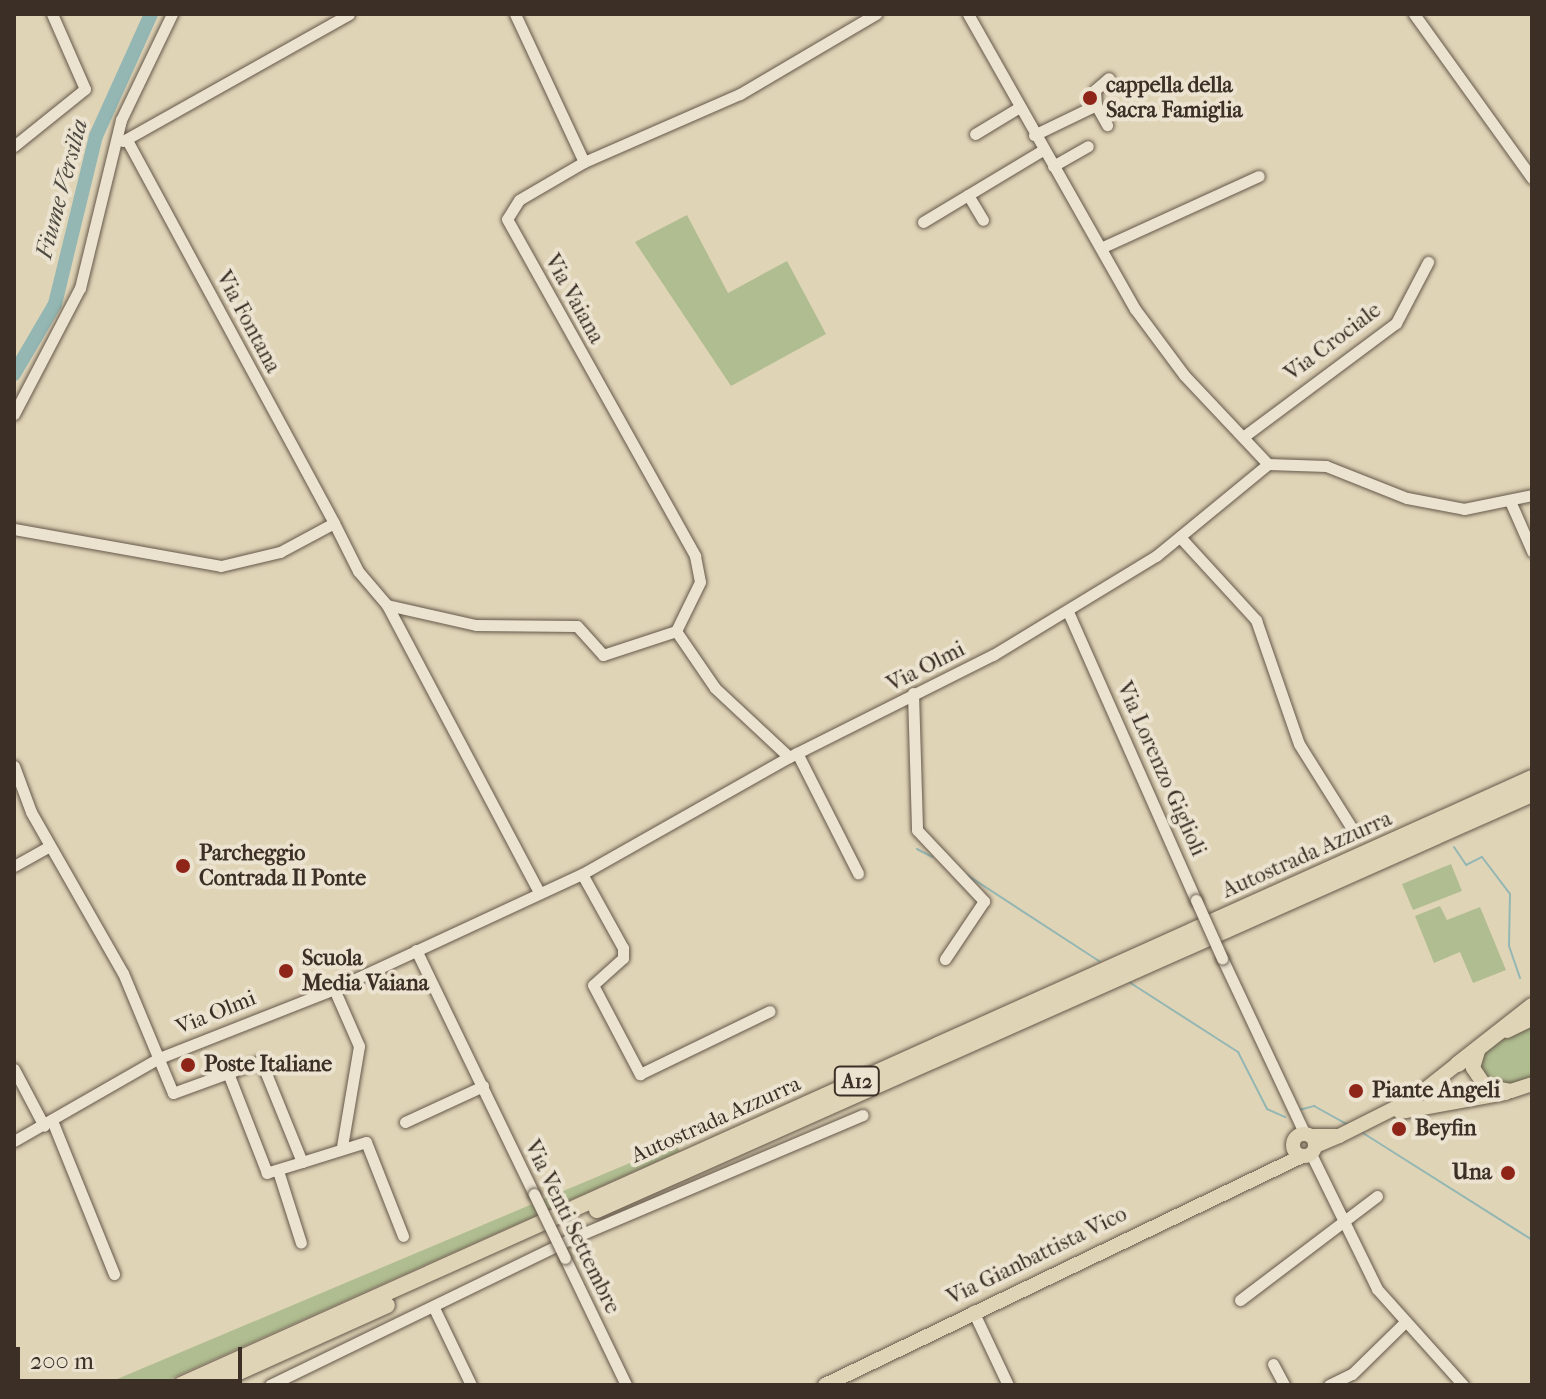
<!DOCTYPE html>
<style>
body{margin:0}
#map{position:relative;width:1546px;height:1399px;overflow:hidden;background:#e0d4b7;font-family:"IM FELL French Canon",serif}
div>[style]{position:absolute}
.green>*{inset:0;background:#b0bd90}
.stream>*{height:2px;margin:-1px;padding:0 1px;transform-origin:1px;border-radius:1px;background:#94b7b3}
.river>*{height:14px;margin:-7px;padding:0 7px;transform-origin:7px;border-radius:7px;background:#94b7b3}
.roads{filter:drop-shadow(0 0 2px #65584a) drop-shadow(0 0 2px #65584a)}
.minor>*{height:11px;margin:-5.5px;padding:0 5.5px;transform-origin:5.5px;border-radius:5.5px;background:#ebe3d0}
.major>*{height:14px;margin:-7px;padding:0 7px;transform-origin:7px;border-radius:7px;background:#e0d4b7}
.major>.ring{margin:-7px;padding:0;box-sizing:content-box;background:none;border:14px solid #e0d4b7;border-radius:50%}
.highway>*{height:16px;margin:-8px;padding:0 8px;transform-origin:8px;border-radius:8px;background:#e0d4b7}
.bridges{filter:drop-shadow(0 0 2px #65584a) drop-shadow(0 0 2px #65584a)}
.minor-bridge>*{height:11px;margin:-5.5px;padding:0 5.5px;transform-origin:5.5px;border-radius:5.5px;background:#ebe3d0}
.dots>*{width:22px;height:22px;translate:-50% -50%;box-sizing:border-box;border:4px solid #ebe3d0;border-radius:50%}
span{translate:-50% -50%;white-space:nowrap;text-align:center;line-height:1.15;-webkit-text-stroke:8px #ebe3d0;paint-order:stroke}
.shield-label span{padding:2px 6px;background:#ebe3d0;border:2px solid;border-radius:6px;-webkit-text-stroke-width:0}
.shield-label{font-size:20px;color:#3c2f26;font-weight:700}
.poi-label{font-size:22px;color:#3c2f26;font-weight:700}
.left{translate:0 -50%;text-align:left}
.right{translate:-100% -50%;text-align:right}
.street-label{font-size:22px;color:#3c2f26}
.water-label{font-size:24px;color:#4e4a42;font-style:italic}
.frame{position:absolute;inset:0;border:16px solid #3c2f26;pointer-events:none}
.scale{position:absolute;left:16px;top:1347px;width:226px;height:36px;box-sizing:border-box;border:4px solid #3c2f26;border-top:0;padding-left:10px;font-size:24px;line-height:28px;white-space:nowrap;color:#3c2f26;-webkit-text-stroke:6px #ebe3d0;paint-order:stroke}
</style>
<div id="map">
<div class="green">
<i style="clip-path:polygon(687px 215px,728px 293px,787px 261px,826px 334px,731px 386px,635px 242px)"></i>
<i style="clip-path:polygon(1451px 864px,1462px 891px,1413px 910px,1402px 884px)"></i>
<i style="clip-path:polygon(1440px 906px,1447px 920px,1480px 907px,1506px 970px,1473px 983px,1460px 952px,1434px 963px,1415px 916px)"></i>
<i style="clip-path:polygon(1532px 1023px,1532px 1079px,1512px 1085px,1479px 1075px,1483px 1049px)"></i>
<i style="clip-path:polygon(675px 1144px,680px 1151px,157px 1385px,103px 1385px)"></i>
</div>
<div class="stream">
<i style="left:1454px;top:847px;width:22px;rotate:56deg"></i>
<i style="left:1466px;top:865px;width:18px;rotate:-27deg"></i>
<i style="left:1482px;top:857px;width:46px;rotate:52.9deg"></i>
<i style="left:1510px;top:894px;width:52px;rotate:91.1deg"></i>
<i style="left:1509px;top:946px;width:34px;rotate:71deg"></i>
<i style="left:917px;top:849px;width:17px;rotate:28deg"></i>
<i style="left:967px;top:875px;width:158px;rotate:33.1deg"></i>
<i style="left:1129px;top:982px;width:130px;rotate:32.7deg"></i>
<i style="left:1238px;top:1052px;width:64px;rotate:63deg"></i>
<i style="left:1267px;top:1109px;width:20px;rotate:24deg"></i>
<i style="left:1299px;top:1110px;width:16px;rotate:-15deg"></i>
<i style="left:1314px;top:1106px;width:38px;rotate:29deg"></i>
<i style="left:1363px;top:1133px;width:200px;rotate:32.3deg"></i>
</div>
<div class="river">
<i style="left:14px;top:374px;width:81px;rotate:-59.6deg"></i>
<i style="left:55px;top:304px;width:173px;rotate:-76.3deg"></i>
<i style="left:96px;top:136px;width:134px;rotate:-65.7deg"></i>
</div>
<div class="roads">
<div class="minor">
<i style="left:515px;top:14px;width:163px;rotate:65deg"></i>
<i style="left:584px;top:162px;width:75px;rotate:149.7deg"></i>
<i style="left:519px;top:200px;width:22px;rotate:122deg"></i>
<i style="left:507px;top:219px;width:386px;rotate:60.8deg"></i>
<i style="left:695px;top:556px;width:26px;rotate:79deg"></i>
<i style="left:700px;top:582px;width:55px;rotate:116.1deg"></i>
<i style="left:968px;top:14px;width:339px;rotate:60.5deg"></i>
<i style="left:1135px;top:309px;width:82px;rotate:53.4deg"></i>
<i style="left:1184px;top:375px;width:122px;rotate:46.7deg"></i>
<i style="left:1414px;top:14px;width:202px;rotate:54.3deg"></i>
<i style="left:1096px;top:105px;width:15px;rotate:-94deg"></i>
<i style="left:1095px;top:90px;width:18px;rotate:-41deg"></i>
<i style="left:975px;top:134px;width:50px;rotate:-31.2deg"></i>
<i style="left:1034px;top:135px;width:69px;rotate:-25.8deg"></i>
<i style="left:1096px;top:105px;width:23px;rotate:61deg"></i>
<i style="left:127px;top:140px;width:435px;rotate:61.6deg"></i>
<i style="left:123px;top:141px;width:259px;rotate:-29.3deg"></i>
<i style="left:14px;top:146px;width:91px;rotate:-38.8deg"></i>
<i style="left:85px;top:89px;width:82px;rotate:-113.7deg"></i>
<i style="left:584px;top:162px;width:170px;rotate:-23.6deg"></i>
<i style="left:740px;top:94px;width:158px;rotate:-30.5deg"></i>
<i style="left:1053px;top:166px;width:40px;rotate:-29.7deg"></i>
<i style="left:968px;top:195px;width:29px;rotate:59deg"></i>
<i style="left:923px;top:222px;width:140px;rotate:-31deg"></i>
<i style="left:1103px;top:247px;width:171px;rotate:-24.5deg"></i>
<i style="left:14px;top:414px;width:142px;rotate:-62.4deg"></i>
<i style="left:80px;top:288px;width:173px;rotate:-76.3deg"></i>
<i style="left:121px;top:120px;width:118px;rotate:-64.3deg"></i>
<i style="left:1243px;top:437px;width:191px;rotate:-36.7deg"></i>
<i style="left:1396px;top:323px;width:69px;rotate:-62.3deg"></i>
<i style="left:1510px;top:501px;width:55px;rotate:66.3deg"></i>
<i style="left:14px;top:529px;width:210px;rotate:10.1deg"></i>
<i style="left:221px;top:566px;width:61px;rotate:-13.3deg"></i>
<i style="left:280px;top:552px;width:61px;rotate:-28.2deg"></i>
<i style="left:334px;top:523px;width:54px;rotate:63.4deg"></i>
<i style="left:358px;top:571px;width:45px;rotate:49.5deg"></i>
<i style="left:387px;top:605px;width:91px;rotate:12.7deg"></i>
<i style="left:476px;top:625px;width:101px;rotate:0.6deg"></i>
<i style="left:577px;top:626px;width:39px;rotate:48deg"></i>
<i style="left:603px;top:655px;width:77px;rotate:-18.2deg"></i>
<i style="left:676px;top:631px;width:69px;rotate:55.6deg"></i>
<i style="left:715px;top:688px;width:101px;rotate:43deg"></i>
<i style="left:1180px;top:537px;width:113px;rotate:47.5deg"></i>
<i style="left:1256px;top:620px;width:131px;rotate:70.9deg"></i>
<i style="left:1299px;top:744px;width:98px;rotate:57.9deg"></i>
<i style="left:387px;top:605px;width:325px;rotate:62.1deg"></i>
<i style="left:1069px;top:614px;width:313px;rotate:66.1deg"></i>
<i style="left:913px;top:693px;width:137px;rotate:88.3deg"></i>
<i style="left:917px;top:830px;width:98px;rotate:46.7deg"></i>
<i style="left:984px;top:901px;width:70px;rotate:123.9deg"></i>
<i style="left:797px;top:753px;width:135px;rotate:63.1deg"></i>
<i style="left:14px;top:766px;width:49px;rotate:69.7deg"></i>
<i style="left:31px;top:812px;width:185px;rotate:60.3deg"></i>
<i style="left:123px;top:973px;width:130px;rotate:67.4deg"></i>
<i style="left:173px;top:1093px;width:94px;rotate:-20deg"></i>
<i style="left:261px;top:1061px;width:109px;rotate:67.9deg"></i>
<i style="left:302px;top:1162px;width:37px;rotate:163deg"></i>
<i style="left:267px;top:1173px;width:107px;rotate:-111.3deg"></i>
<i style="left:14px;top:866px;width:41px;rotate:-29.1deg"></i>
<i style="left:582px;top:874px;width:85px;rotate:61deg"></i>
<i style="left:623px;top:948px;width:10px;rotate:90deg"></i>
<i style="left:623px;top:958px;width:40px;rotate:138deg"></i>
<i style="left:593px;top:985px;width:101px;rotate:62.2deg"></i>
<i style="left:640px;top:1074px;width:144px;rotate:-25.9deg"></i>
<i style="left:416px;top:950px;width:271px;rotate:64.2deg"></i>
<i style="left:1222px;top:958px;width:195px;rotate:64.8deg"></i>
<i style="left:334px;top:989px;width:62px;rotate:66.3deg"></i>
<i style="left:359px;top:1046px;width:101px;rotate:99.6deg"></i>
<i style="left:14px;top:1069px;width:64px;rotate:62.2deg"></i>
<i style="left:405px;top:1122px;width:86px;rotate:-24.8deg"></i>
<i style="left:53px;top:1123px;width:163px;rotate:68deg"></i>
<i style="left:14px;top:1141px;width:167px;rotate:-29.8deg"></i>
<i style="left:159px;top:1058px;width:188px;rotate:-21.5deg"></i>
<i style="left:334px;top:989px;width:273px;rotate:-24.9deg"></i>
<i style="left:582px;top:874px;width:238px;rotate:-29.5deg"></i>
<i style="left:789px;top:757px;width:228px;rotate:-26.6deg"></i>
<i style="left:993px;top:655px;width:191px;rotate:-31.3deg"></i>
<i style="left:1156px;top:556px;width:145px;rotate:-39.4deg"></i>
<i style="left:1268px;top:464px;width:58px;rotate:2deg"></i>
<i style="left:1326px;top:466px;width:87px;rotate:21.6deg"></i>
<i style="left:1407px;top:498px;width:58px;rotate:10.9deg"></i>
<i style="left:1464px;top:509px;width:69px;rotate:-11.6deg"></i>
<i style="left:1311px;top:1154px;width:150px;rotate:63.9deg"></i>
<i style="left:1377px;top:1289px;width:129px;rotate:48.1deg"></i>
<i style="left:302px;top:1162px;width:67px;rotate:-17.4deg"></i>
<i style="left:366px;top:1142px;width:101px;rotate:68.5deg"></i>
<i style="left:279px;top:1174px;width:72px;rotate:72.3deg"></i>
<i style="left:565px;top:1258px;width:141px;rotate:64.3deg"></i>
<i style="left:1240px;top:1300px;width:172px;rotate:-37.2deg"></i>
<i style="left:434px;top:1308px;width:85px;rotate:64.3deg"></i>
<i style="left:973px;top:1311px;width:82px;rotate:64.7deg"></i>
<i style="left:1273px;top:1364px;width:24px;rotate:62deg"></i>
<i style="left:270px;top:1385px;width:331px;rotate:-25.9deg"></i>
<i style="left:568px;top:1240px;width:320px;rotate:-23deg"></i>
<i style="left:1329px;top:1385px;width:25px;rotate:-26deg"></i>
<i style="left:1352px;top:1374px;width:73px;rotate:-44.4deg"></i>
</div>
<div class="major">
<i style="left:1507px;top:1031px;width:28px;rotate:-26deg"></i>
<i style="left:1479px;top:1048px;width:21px;rotate:107deg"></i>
<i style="left:1473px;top:1068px;width:22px;rotate:56deg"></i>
<i style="left:1485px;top:1086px;width:26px;rotate:11deg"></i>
<i style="left:1511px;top:1091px;width:22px;rotate:-18deg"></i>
<i style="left:1400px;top:1112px;width:108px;rotate:-10.2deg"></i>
<i class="ring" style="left:1293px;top:1134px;width:8px;height:8px"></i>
<i style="left:1311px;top:1136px;width:28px"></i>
<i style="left:1339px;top:1136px;width:25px;rotate:157deg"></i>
<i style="left:1339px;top:1136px;width:83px;rotate:-26.6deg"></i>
<i style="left:1413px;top:1099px;width:66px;rotate:-38.3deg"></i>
<i style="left:825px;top:1385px;width:529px;rotate:-25.64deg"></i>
</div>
<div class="highway">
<i style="left:1458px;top:1064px;width:94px;rotate:-38.1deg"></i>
<i style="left:597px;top:1210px;width:1023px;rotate:-23.99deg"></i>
<i style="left:181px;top:1385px;width:1481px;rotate:-24.19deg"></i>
<i style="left:210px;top:1385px;width:194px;rotate:-24.3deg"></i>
</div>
</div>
<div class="bridges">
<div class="minor-bridge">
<i style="left:1196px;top:900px;width:64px;rotate:65.9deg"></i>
<i style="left:534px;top:1194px;width:71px;rotate:64.2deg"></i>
</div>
</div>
<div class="dots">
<i style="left:1090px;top:98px;background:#8f2418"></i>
<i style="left:183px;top:866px;background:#8f2418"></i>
<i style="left:286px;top:971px;background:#8f2418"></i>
<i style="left:188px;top:1065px;background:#8f2418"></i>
<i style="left:1356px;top:1091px;background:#8f2418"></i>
<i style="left:1399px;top:1129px;background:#8f2418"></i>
<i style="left:1508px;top:1173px;background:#8f2418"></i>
</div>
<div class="shield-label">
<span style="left:857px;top:1081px">A12</span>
</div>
<div class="poi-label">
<span class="left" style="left:1106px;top:98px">cappella della<br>Sacra Famiglia</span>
<span class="left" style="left:199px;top:866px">Parcheggio<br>Contrada Il Ponte</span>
<span class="left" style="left:302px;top:971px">Scuola<br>Media Vaiana</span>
<span class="left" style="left:204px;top:1065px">Poste Italiane</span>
<span class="left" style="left:1372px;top:1091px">Piante Angeli</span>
<span class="left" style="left:1415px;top:1129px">Beyfin</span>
<span class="right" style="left:1492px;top:1173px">Una</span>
</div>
<div class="street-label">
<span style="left:574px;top:299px;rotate:61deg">Via Vaiana</span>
<span style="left:248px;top:322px;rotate:62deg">Via Fontana</span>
<span style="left:1333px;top:342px;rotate:-37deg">Via Crociale</span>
<span style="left:926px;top:667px;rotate:-27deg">Via Olmi</span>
<span style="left:1161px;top:769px;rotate:66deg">Via Lorenzo Giglioli</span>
<span style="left:1307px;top:855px;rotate:-24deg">Autostrada Azzurra</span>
<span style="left:216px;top:1013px;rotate:-22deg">Via Olmi</span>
<span style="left:716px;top:1120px;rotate:-24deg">Autostrada Azzurra</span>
<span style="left:572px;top:1227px;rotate:64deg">Via Venti Settembre</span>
<span style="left:1037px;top:1256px;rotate:-26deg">Via Gianbattista Vico</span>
</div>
<div class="water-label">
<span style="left:62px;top:189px;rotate:-75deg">Fiume Versilia</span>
</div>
<div class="frame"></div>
<div class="scale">200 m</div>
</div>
